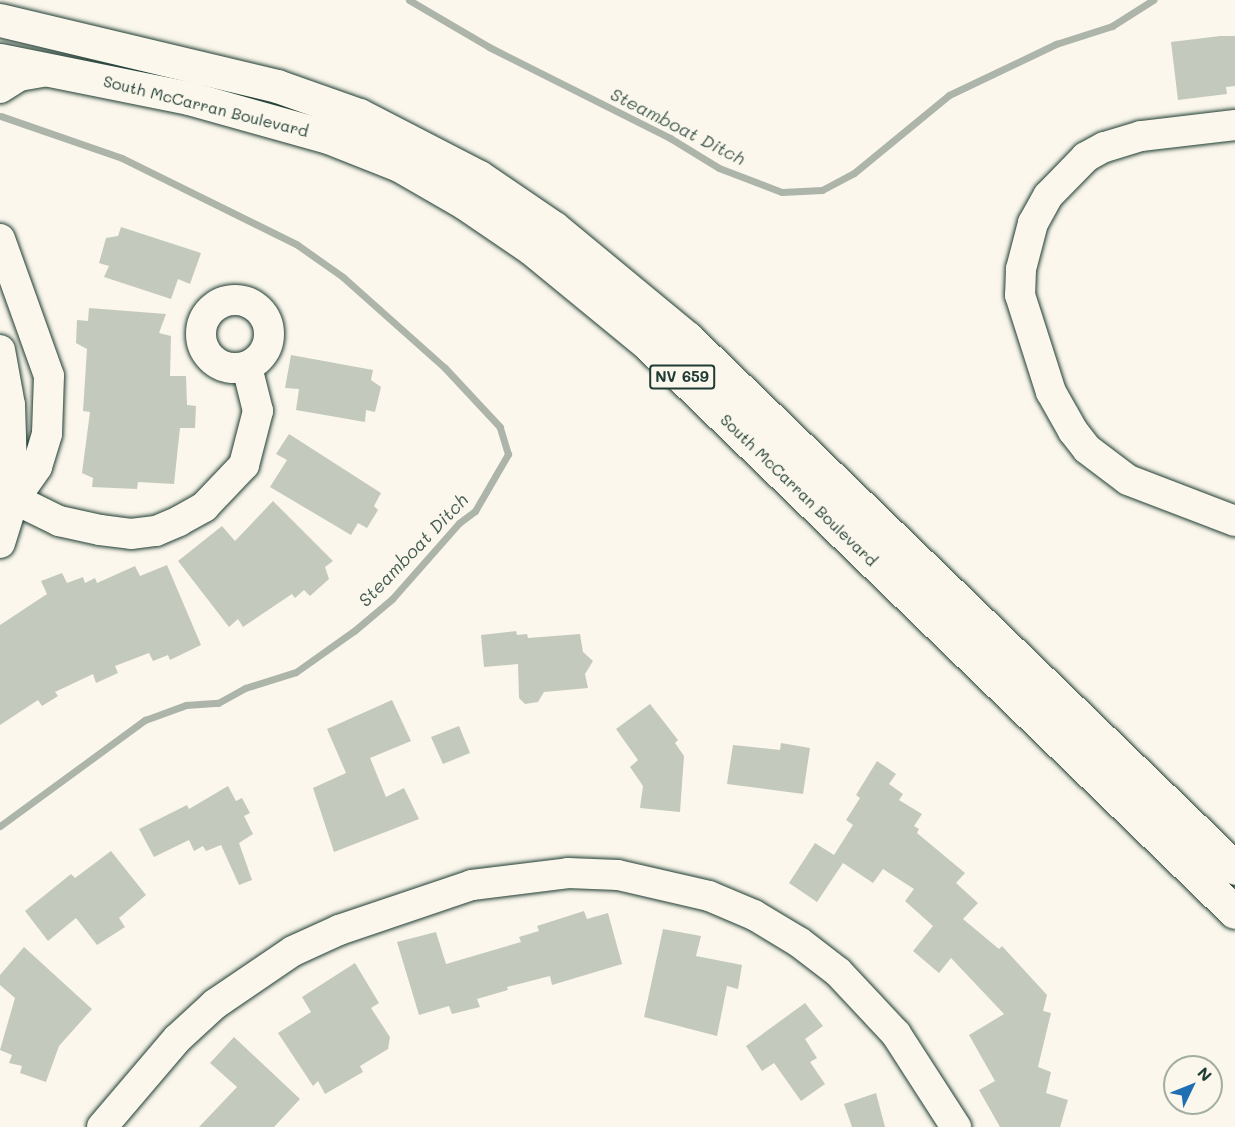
<!DOCTYPE html>
<style>
body{margin:0}
#map{position:relative;width:1235px;height:1127px;overflow:hidden;background:#fbf7ec;font-family:Mali,sans-serif}
div>[style]{position:absolute}
.stream>*{height:7px;margin:-3.5px;padding:0 3.5px;transform-origin:3.5px;border-radius:3.5px;background:#adb4aa}
.building>*{inset:0;background:#c4c9be}
.roads{filter:drop-shadow(0 0 2px #1f3d34) drop-shadow(0 0 2px #1f3d34)}
.minor>*{height:30px;margin:-15px;padding:0 15px;transform-origin:15px;border-radius:15px;background:#fbf7ec}
.minor>.ring{margin:-15px;padding:0;box-sizing:content-box;background:none;border:30px solid #fbf7ec;border-radius:50%}
.major>*{height:33px;margin:-16.5px;padding:0 16.5px;transform-origin:16.5px;border-radius:16.5px;background:#fbf7ec}
span{translate:-50% -50%;white-space:nowrap;text-align:center;line-height:1.15;-webkit-text-stroke:4.5px #fbf7ec;paint-order:stroke}
.shield-label span{padding:2px 4px;background:#fbf7ec;border:2px solid;border-radius:4px;-webkit-text-stroke-width:0}
.shield-label{font-size:15px;color:#1f3d34;font-weight:700}
.street-label{font-size:16px;color:#1f3d34}
.water-label{font-size:18px;color:#425b52;font-style:italic}
.north{position:absolute;left:1163px;top:1055px;width:60px;height:60px;box-sizing:border-box;background:#fbf7ec;border:2px solid #a3ada2;border-radius:50%;rotate:47deg;font-size:16px;font-weight:700;line-height:24px;text-align:center;color:#1f3d34}
.north::after{content:'';display:block;margin:auto;width:21px;height:27px;background:#1f6fb2;clip-path:polygon(50% 0,100% 100%,50% 72%,0 100%)}
</style>
<div id="map">
<div class="stream">
<i style="left:409px;top:0;width:93px;rotate:30.4deg"></i>
<i style="left:489px;top:47px;width:203px;rotate:26.7deg"></i>
<i style="left:670px;top:138px;width:57px;rotate:31.5deg"></i>
<i style="left:719px;top:168px;width:67px;rotate:20.9deg"></i>
<i style="left:782px;top:192px;width:40px;rotate:-2.9deg"></i>
<i style="left:822px;top:190px;width:36px;rotate:-28deg"></i>
<i style="left:854px;top:173px;width:123px;rotate:-39.4deg"></i>
<i style="left:949px;top:95px;width:119px;rotate:-25.5deg"></i>
<i style="left:1056px;top:44px;width:59px;rotate:-17.8deg"></i>
<i style="left:1112px;top:26px;width:49px;rotate:-32.4deg"></i>
<i style="left:0;top:826px;width:180px;rotate:-36.2deg"></i>
<i style="left:145px;top:720px;width:44px;rotate:-20.1deg"></i>
<i style="left:186px;top:705px;width:32px;rotate:-4deg"></i>
<i style="left:218px;top:703px;width:31px;rotate:-29deg"></i>
<i style="left:245px;top:688px;width:53px;rotate:-17.4deg"></i>
<i style="left:296px;top:672px;width:71px;rotate:-35.3deg"></i>
<i style="left:354px;top:631px;width:50px;rotate:-40.1deg"></i>
<i style="left:392px;top:599px;width:101px;rotate:-48.6deg"></i>
<i style="left:459px;top:523px;width:20px;rotate:-37deg"></i>
<i style="left:475px;top:511px;width:66px;rotate:-59.9deg"></i>
<i style="left:508px;top:454px;width:28px;rotate:-107deg"></i>
<i style="left:500px;top:427px;width:81px;rotate:-133deg"></i>
<i style="left:445px;top:368px;width:137px;rotate:-138.3deg"></i>
<i style="left:343px;top:277px;width:57px;rotate:-144.9deg"></i>
<i style="left:296px;top:244px;width:194px;rotate:-153.7deg"></i>
<i style="left:122px;top:158px;width:128px;rotate:-160.9deg"></i>
</div>
<div class="building">
<i style="clip-path:polygon(1220px 36px,1235px 36px,1235px 86px,1226px 87px,1227px 94px,1178px 100px,1171px 42px)"></i>
<i style="clip-path:polygon(121px 227px,201px 253px,190px 284px,178px 279px,171px 299px,104px 277px,109px 266px,99px 263px,106px 238px,118px 236px)"></i>
<i style="clip-path:polygon(89px 308px,166px 314px,159px 333px,171px 336px,170px 376px,186px 376px,187px 405px,196px 406px,195px 428px,180px 428px,174px 484px,138px 482px,137px 489px,92px 487px,93px 478px,82px 473px,90px 412px,83px 411px,87px 349px,76px 343px,77px 320px,88px 321px)"></i>
<i style="clip-path:polygon(291px 355px,373px 370px,371px 380px,381px 387px,375px 412px,366px 410px,365px 422px,296px 410px,299px 389px,285px 388px)"></i>
<i style="clip-path:polygon(289px 434px,381px 493px,374px 506px,378px 510px,367px 528px,358px 523px,351px 535px,270px 487px,287px 460px,276px 454px)"></i>
<i style="clip-path:polygon(273px 501px,333px 561px,325px 567px,329px 579px,310px 596px,304px 590px,295px 598px,292px 594px,243px 627px,238px 619px,229px 627px,178px 561px,222px 526px,235px 541px)"></i>
<i style="clip-path:polygon(167px 565px,201px 645px,170px 660px,168px 655px,153px 661px,149px 653px,115px 666px,118px 673px,96px 683px,93px 674px,55px 692px,58px 696px,42px 706px,38px 700px,0 725px,0 625px,47px 594px,41px 581px,62px 573px,67px 583px,83px 577px,85px 583px,95px 578px,97px 583px,135px 566px,140px 576px)"></i>
<i style="clip-path:polygon(516px 631px,517px 635px,527px 634px,528px 638px,580px 634px,583px 652px,593px 661px,585px 674px,588px 688px,544px 692px,538px 702px,525px 704px,519px 698px,518px 664px,484px 667px,481px 635px)"></i>
<i style="clip-path:polygon(392px 700px,411px 741px,370px 758px,386px 797px,404px 788px,419px 819px,334px 852px,313px 788px,346px 773px,327px 729px)"></i>
<i style="clip-path:polygon(650px 704px,678px 740px,675px 743px,684px 756px,680px 812px,640px 808px,643px 786px,630px 767px,638px 760px,616px 729px)"></i>
<i style="clip-path:polygon(459px 726px,470px 753px,443px 764px,431px 737px)"></i>
<i style="clip-path:polygon(781px 743px,810px 748px,803px 794px,727px 784px,733px 745px,780px 750px)"></i>
<i style="clip-path:polygon(877px 761px,896px 774px,889px 784px,903px 794px,899px 800px,922px 814px,914px 826px,919px 829px,917px 833px,965px 873px,956px 883px,978px 903px,963px 919px,999px 949px,1002px 946px,1047px 995px,1043px 1011px,1051px 1013px,1038px 1067px,1051px 1072px,1046px 1093px,1068px 1100px,1060px 1127px,1000px 1127px,979px 1090px,995px 1081px,969px 1035px,1004px 1014px,951px 958px,939px 973px,913px 951px,933px 926px,905px 901px,914px 889px,883px 869px,873px 883px,843px 863px,817px 902px,789px 883px,815px 843px,834px 855px,853px 825px,846px 820px,860px 798px,856px 795px)"></i>
<i style="clip-path:polygon(228px 786px,236px 801px,242px 798px,250px 813px,244px 816px,253px 834px,239px 843px,252px 880px,239px 885px,221px 845px,206px 851px,203px 846px,194px 851px,189px 840px,154px 857px,139px 829px,187px 805px,189px 809px)"></i>
<i style="clip-path:polygon(111px 851px,146px 895px,119px 918px,125px 927px,97px 945px,76px 918px,48px 941px,25px 911px,71px 874px,75px 878px)"></i>
<i style="clip-path:polygon(584px 911px,587px 919px,608px 913px,622px 964px,552px 985px,550px 976px,507px 987px,508px 990px,477px 999px,480px 1007px,452px 1014px,449px 1006px,419px 1015px,397px 942px,436px 932px,446px 964px,521px 942px,519px 937px,539px 931px,537px 926px)"></i>
<i style="clip-path:polygon(663px 929px,701px 936px,696px 956px,742px 965px,738px 989px,727px 986px,717px 1036px,644px 1017px)"></i>
<i style="clip-path:polygon(24px 947px,92px 1009px,59px 1046px,46px 1082px,20px 1073px,22px 1066px,9px 1063px,12px 1055px,0 1050px,15px 998px,0 985px,0 975px)"></i>
<i style="clip-path:polygon(355px 963px,379px 1003px,371px 1008px,390px 1037px,388px 1049px,360px 1066px,363px 1072px,325px 1094px,318px 1081px,313px 1086px,278px 1033px,311px 1012px,302px 997px)"></i>
<i style="clip-path:polygon(805px 1003px,823px 1026px,805px 1039px,817px 1058px,810px 1062px,825px 1084px,801px 1101px,774px 1063px,762px 1071px,746px 1046px)"></i>
<i style="clip-path:polygon(234px 1037px,300px 1099px,274px 1127px,199px 1127px,237px 1087px,210px 1063px)"></i>
<i style="clip-path:polygon(876px 1093px,885px 1127px,852px 1127px,844px 1104px)"></i>
</div>
<div class="roads">
<div class="minor">
<i style="left:0;top:88px;width:22px;rotate:-32deg"></i>
<i style="left:19px;top:76px;width:35px;rotate:-10deg"></i>
<i style="left:1235px;top:125px;width:95px;rotate:173.3deg"></i>
<i style="left:1141px;top:136px;width:39px;rotate:163deg"></i>
<i style="left:1104px;top:147px;width:21px;rotate:151deg"></i>
<i style="left:1086px;top:157px;width:54px;rotate:134.3deg"></i>
<i style="left:1048px;top:196px;width:31px;rotate:119deg"></i>
<i style="left:1033px;top:223px;width:48px;rotate:104.6deg"></i>
<i style="left:1021px;top:269px;width:26px;rotate:92deg"></i>
<i style="left:1020px;top:295px;width:102px;rotate:72.3deg"></i>
<i style="left:1051px;top:392px;width:45px;rotate:60.6deg"></i>
<i style="left:1073px;top:431px;width:23px;rotate:52deg"></i>
<i style="left:1087px;top:449px;width:51px;rotate:37.1deg"></i>
<i style="left:1128px;top:480px;width:115px;rotate:21deg"></i>
<i style="left:0;top:239px;width:145px;rotate:70.3deg"></i>
<i style="left:49px;top:376px;width:58px;rotate:92deg"></i>
<i style="left:47px;top:434px;width:34px;rotate:107deg"></i>
<i style="left:37px;top:467px;width:42px;rotate:125.2deg"></i>
<i class="ring" style="left:201px;top:300px;width:38px;height:38px"></i>
<i style="left:0;top:350px;width:56px;rotate:79.7deg"></i>
<i style="left:10px;top:405px;width:96px;rotate:88.2deg"></i>
<i style="left:13px;top:501px;width:44px;rotate:107.2deg"></i>
<i style="left:0;top:492px;width:66px;rotate:26.2deg"></i>
<i style="left:59px;top:521px;width:42px;rotate:12.4deg"></i>
<i style="left:100px;top:530px;width:31px;rotate:7deg"></i>
<i style="left:131px;top:534px;width:25px;rotate:-7deg"></i>
<i style="left:156px;top:531px;width:25px;rotate:-23deg"></i>
<i style="left:179px;top:521px;width:29px;rotate:-29deg"></i>
<i style="left:204px;top:507px;width:58px;rotate:-46.4deg"></i>
<i style="left:244px;top:465px;width:56px;rotate:-75.5deg"></i>
<i style="left:258px;top:411px;width:45px;rotate:-104deg"></i>
<i style="left:102px;top:1127px;width:116px;rotate:-49.6deg"></i>
<i style="left:177px;top:1039px;width:52px;rotate:-42.6deg"></i>
<i style="left:215px;top:1004px;width:94px;rotate:-34.2deg"></i>
<i style="left:293px;top:951px;width:51px;rotate:-24.5deg"></i>
<i style="left:339px;top:930px;width:140px;rotate:-18.7deg"></i>
<i style="left:472px;top:885px;width:97px;rotate:-7.1deg"></i>
<i style="left:568px;top:873px;width:50px;rotate:2.3deg"></i>
<i style="left:618px;top:875px;width:93px;rotate:13deg"></i>
<i style="left:709px;top:896px;width:49px;rotate:22.9deg"></i>
<i style="left:754px;top:915px;width:52px;rotate:31deg"></i>
<i style="left:799px;top:942px;width:49px;rotate:37.6deg"></i>
<i style="left:838px;top:972px;width:85px;rotate:46.9deg"></i>
<i style="left:896px;top:1034px;width:111px;rotate:57.2deg"></i>
</div>
<div class="major">
<i style="left:0;top:20px;width:285px;rotate:13.4deg"></i>
<i style="left:277px;top:86px;width:87px;rotate:19.5deg"></i>
<i style="left:359px;top:115px;width:135px;rotate:27.3deg"></i>
<i style="left:479px;top:177px;width:91px;rotate:34.2deg"></i>
<i style="left:554px;top:228px;width:173px;rotate:39.6deg"></i>
<i style="left:687px;top:338px;width:762px;rotate:44.04deg"></i>
<i style="left:0;top:60px;width:193px;rotate:11.4deg"></i>
<i style="left:189px;top:98px;width:144px;rotate:15.7deg"></i>
<i style="left:328px;top:137px;width:76px;rotate:21.5deg"></i>
<i style="left:399px;top:165px;width:76px;rotate:29.9deg"></i>
<i style="left:465px;top:203px;width:80px;rotate:34.3deg"></i>
<i style="left:531px;top:248px;width:153px;rotate:39.4deg"></i>
<i style="left:649px;top:345px;width:815px;rotate:44.06deg"></i>
</div>
</div>
<div class="shield-label">
<span style="left:682px;top:377px">NV 659</span>
</div>
<div class="street-label">
<span style="left:206px;top:106px;rotate:14deg">South McCarran Boulevard</span>
<span style="left:799px;top:490px;rotate:44deg">South McCarran Boulevard</span>
</div>
<div class="water-label">
<span style="left:678px;top:126px;rotate:27deg">Steamboat Ditch</span>
<span style="left:413px;top:550px;rotate:-46deg">Steamboat Ditch</span>
</div>
<div class="north">N</div>
</div>
